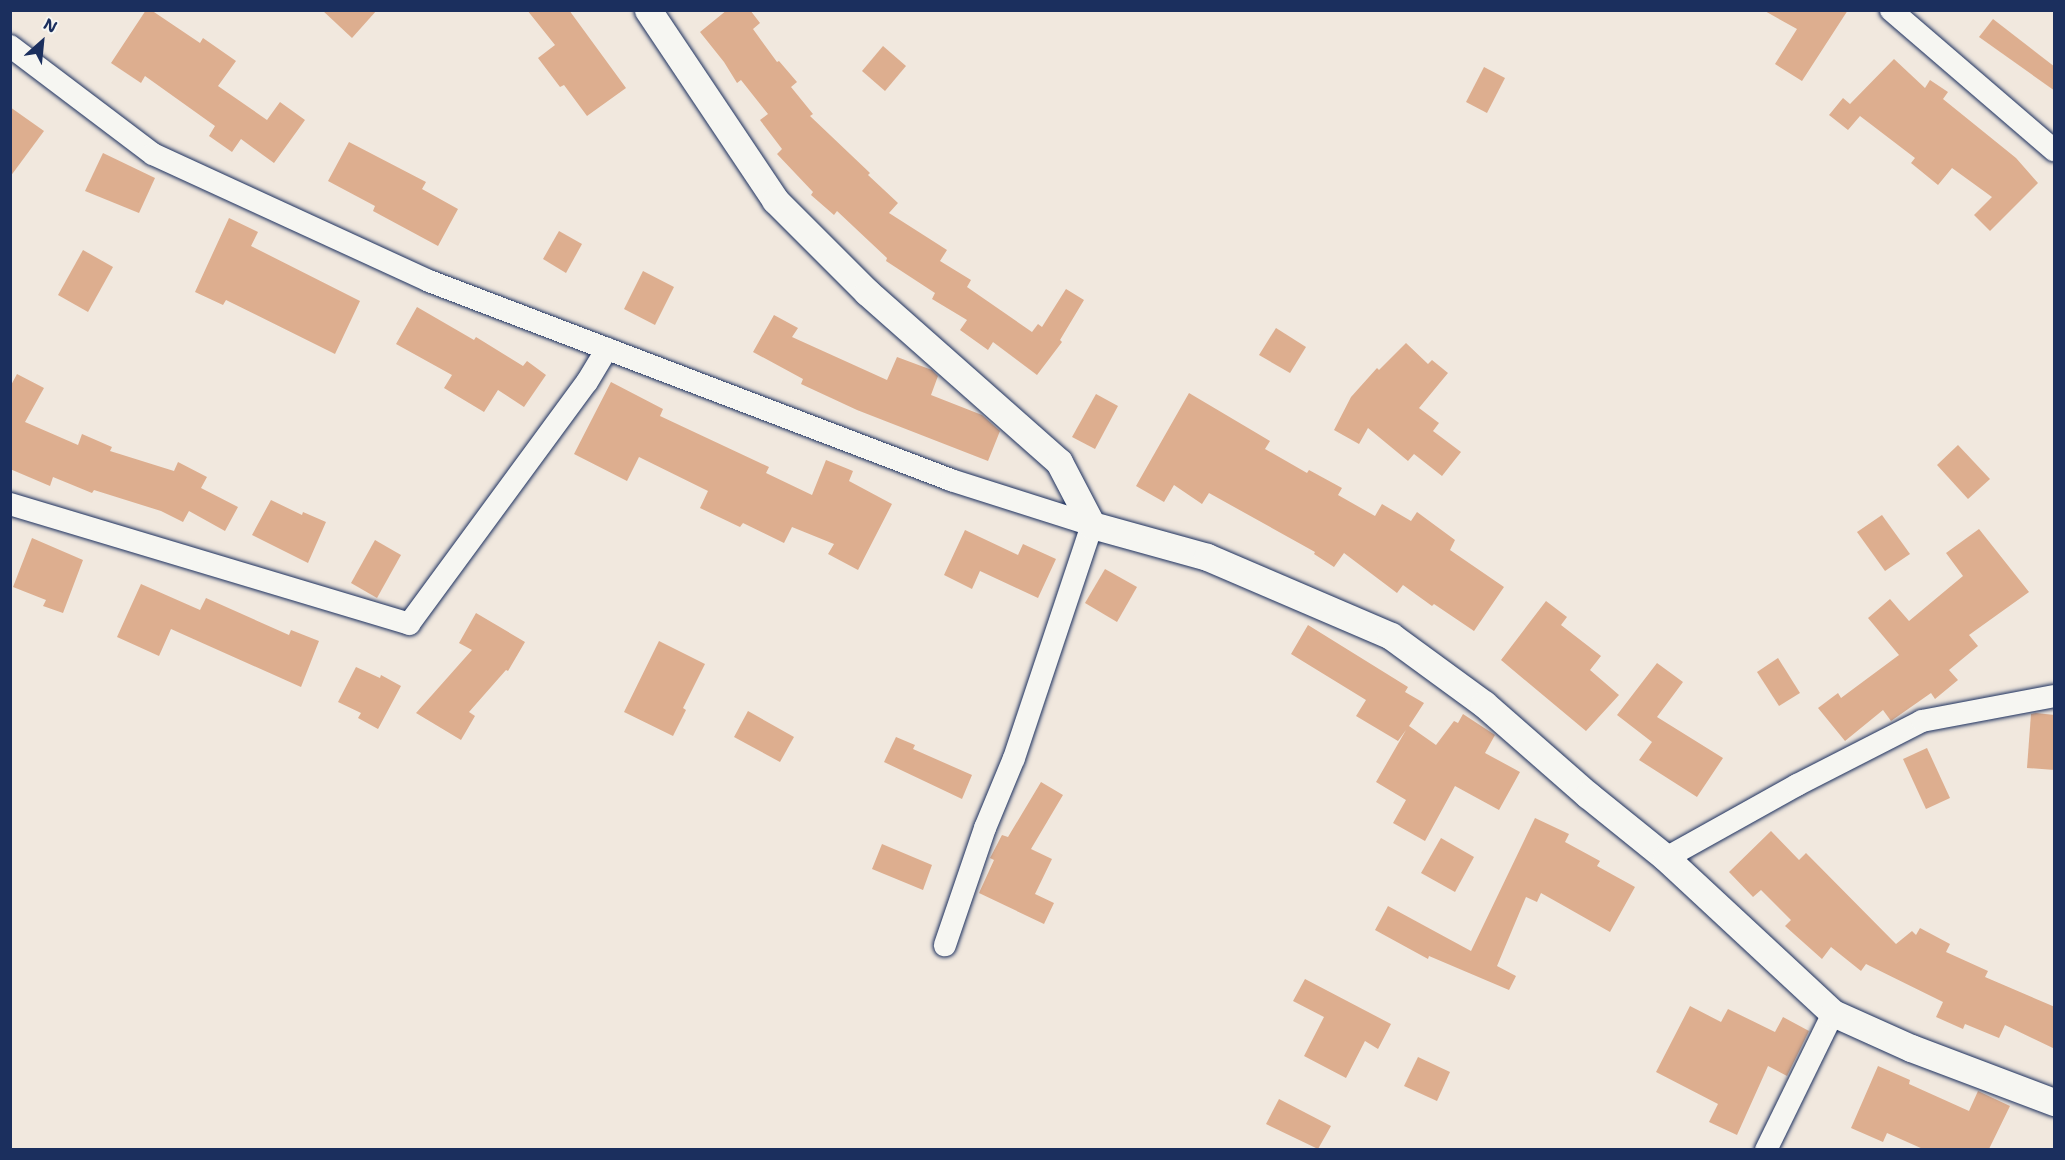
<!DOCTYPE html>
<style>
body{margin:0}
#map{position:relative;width:2065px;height:1160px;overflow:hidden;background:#f1e8de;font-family:"Shantell Sans",sans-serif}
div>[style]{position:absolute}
.building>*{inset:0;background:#ddae8f}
.roads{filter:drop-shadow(0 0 2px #1b2f5e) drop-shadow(0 0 2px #1b2f5e)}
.minor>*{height:22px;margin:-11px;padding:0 11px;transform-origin:11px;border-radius:11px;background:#f6f6f2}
.tertiary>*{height:27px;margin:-13.5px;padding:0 13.5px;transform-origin:13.5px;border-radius:13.5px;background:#f6f6f2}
span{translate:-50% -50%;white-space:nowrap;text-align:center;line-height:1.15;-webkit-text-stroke:5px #f6f6f2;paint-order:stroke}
.frame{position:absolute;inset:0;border:12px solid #1b2f5e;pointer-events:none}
.north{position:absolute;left:12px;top:12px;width:60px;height:60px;-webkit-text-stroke:4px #f6f6f2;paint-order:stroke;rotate:27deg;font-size:16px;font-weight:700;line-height:24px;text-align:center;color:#1b2f5e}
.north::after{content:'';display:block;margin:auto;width:21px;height:27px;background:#1b2f5e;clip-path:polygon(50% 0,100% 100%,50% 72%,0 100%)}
</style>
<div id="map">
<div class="building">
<i style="clip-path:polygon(146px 10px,151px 10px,200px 43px,203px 38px,236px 61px,218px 86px,267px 120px,280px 102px,305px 120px,274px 163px,241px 139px,232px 152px,209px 136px,215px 126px,145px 76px,141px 83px,111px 63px)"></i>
<i style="clip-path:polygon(322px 10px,377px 10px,352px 38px)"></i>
<i style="clip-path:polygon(527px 10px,569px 10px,626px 88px,587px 116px,564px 85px,560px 87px,538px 58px,555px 45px)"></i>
<i style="clip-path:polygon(727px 10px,750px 10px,760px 23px,753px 29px,777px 62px,779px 61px,797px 82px,791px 87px,813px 114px,810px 116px,870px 173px,868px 175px,898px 203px,889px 213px,947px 250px,940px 261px,971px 280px,967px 287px,1032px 332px,1038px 324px,1042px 327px,1066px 289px,1084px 300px,1060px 340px,1062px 342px,1037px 375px,993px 342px,988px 350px,960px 330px,967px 320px,932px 299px,935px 293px,886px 261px,887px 258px,837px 211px,834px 215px,811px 195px,813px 192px,777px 154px,782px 149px,760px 120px,768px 114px,741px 80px,737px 83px,724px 62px,700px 32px)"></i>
<i style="clip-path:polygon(1763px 10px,1848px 10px,1802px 81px,1775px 64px,1797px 29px)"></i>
<i style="clip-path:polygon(1993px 19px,2055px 67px,2055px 91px,1979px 37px)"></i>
<i style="clip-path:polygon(883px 46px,906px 66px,885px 91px,862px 71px)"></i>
<i style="clip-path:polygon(1894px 59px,1925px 88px,1930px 80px,1948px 92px,1943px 99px,2016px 158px,2038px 183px,1990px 231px,1974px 215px,1992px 197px,1952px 168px,1938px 185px,1911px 163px,1915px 158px,1860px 116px,1848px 130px,1829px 115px,1843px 98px,1850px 104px)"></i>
<i style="clip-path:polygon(1484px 67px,1505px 78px,1487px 113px,1466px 102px)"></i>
<i style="clip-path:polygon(10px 107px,44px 131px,10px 177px)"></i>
<i style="clip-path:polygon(349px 142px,426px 182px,422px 189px,458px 209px,438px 246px,373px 211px,375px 206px,328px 181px)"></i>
<i style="clip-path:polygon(103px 153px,155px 178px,139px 213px,85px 191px)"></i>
<i style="clip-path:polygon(229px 218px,258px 232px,251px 246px,360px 301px,335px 354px,226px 300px,223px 305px,195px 292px)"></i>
<i style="clip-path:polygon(559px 231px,582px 244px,566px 273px,543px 259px)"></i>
<i style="clip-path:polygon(83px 250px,113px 267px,88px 312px,58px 295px)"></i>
<i style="clip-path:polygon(643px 271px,674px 287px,655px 325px,624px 309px)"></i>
<i style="clip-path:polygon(417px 307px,474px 340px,476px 337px,523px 366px,527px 361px,546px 375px,524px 407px,498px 390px,484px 412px,444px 388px,452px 375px,396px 344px)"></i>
<i style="clip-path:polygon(774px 315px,798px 328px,792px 337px,887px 380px,897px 357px,932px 370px,938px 376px,931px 395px,982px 415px,1000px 431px,988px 461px,857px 410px,801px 384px,803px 379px,753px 352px)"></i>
<i style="clip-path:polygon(1276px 328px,1306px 347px,1290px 373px,1259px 355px)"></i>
<i style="clip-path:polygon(1406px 343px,1428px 364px,1432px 360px,1448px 373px,1419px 408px,1439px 423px,1433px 431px,1461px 452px,1442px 476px,1414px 454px,1408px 461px,1368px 428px,1359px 444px,1334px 430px,1351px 397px,1377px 368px,1379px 370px)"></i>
<i style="clip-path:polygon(17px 374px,44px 388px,25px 422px,78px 445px,82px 434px,112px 447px,110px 451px,174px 471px,178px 462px,207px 477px,201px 488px,238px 507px,225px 531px,189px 511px,183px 522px,161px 511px,94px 490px,92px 493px,53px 477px,50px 486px,10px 469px,10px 387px)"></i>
<i style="clip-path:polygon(611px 382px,663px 409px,660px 416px,769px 467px,766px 473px,812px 495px,826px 460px,853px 471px,849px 481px,892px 504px,858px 570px,828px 554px,834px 544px,792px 527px,784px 543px,743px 523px,740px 527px,700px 508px,708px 491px,639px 457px,627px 481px,574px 454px)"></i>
<i style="clip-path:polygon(1189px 393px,1270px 441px,1265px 449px,1307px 473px,1309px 470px,1342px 488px,1338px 495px,1375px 516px,1382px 504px,1411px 521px,1417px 512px,1455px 540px,1450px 550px,1504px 587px,1474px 631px,1434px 604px,1432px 606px,1403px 585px,1397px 593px,1344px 553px,1334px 567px,1314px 554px,1315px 552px,1209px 493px,1202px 504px,1174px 485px,1164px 502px,1136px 486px)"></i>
<i style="clip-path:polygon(1096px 394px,1118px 406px,1095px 449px,1072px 437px)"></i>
<i style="clip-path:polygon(1958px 445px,1990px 479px,1968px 499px,1937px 465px)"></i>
<i style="clip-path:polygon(271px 500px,302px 515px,303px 512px,326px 522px,308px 563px,252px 535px)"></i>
<i style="clip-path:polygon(1882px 515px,1910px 554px,1885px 571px,1857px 532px)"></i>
<i style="clip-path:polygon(1979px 529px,2029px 592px,1969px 635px,1978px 646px,1949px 670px,1958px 680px,1935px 699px,1931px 693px,1891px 721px,1883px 710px,1845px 741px,1818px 708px,1838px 693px,1841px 698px,1899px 655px,1868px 618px,1890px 599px,1909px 621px,1963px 576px,1946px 553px)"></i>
<i style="clip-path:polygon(965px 530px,1018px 555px,1023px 544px,1056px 559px,1038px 598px,980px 571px,972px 589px,944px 575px)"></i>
<i style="clip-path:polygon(32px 538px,83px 560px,63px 613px,43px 606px,46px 600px,13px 587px)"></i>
<i style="clip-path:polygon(375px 540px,401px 555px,377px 598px,351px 583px)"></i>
<i style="clip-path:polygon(1105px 569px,1137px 587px,1117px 622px,1085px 603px)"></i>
<i style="clip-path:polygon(141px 584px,200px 610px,206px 598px,289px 635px,291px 630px,319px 641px,301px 687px,171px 629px,159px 656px,117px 637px)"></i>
<i style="clip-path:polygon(1546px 601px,1567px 617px,1561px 625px,1601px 656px,1590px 670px,1619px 695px,1586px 731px,1501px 660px)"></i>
<i style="clip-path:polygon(476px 613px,525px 642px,508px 671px,506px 670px,469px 712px,475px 716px,461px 740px,416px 713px,472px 650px,459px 643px)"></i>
<i style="clip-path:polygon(1308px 625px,1408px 687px,1405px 692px,1424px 703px,1409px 726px,1436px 745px,1454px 721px,1458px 723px,1463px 714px,1495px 735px,1485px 753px,1520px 772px,1499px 810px,1455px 786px,1425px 841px,1393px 823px,1406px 800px,1376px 782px,1406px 730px,1398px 741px,1356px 716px,1366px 700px,1291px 654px)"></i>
<i style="clip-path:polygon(659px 641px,705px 664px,683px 708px,686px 710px,673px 736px,624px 712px)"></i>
<i style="clip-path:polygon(1778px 658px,1800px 693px,1779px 706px,1757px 672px)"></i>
<i style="clip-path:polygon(1657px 663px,1683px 682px,1657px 717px,1723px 758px,1697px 797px,1639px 760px,1652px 742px,1617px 715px)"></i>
<i style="clip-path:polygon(356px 667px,380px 678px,381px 675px,401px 686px,378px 729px,358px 718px,361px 713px,338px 702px)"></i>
<i style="clip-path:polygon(748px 711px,794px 737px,780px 762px,734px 737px)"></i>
<i style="clip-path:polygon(2036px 713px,2055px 715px,2055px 770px,2027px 768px,2031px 714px)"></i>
<i style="clip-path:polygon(896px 737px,915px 745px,913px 749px,972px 775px,962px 799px,884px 762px)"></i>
<i style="clip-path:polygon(1927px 748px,1950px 798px,1926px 809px,1903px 759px)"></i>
<i style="clip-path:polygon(1041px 782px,1063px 795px,1031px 849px,1052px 859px,1035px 894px,1054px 903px,1044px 924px,979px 893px,994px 860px,990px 858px,1002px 835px,1008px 837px)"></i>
<i style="clip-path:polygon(1535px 818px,1569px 834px,1565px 842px,1600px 861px,1597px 866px,1635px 887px,1610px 932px,1541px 893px,1537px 902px,1526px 897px,1497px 966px,1516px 976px,1509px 990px,1429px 956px,1428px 959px,1375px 930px,1388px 906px,1471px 951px)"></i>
<i style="clip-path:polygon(1771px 831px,1799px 860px,1806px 853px,1896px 944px,1912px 931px,1916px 935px,1920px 928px,1950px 944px,1946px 952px,1988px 971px,1985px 977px,2055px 1007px,2055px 1049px,2005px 1025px,1999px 1038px,1965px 1024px,1963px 1029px,1936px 1017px,1943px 1002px,1866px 964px,1861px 971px,1831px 947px,1822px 959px,1785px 926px,1791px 920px,1761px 890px,1753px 897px,1729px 872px)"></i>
<i style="clip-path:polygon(1441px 838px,1474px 857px,1455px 892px,1421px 873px)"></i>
<i style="clip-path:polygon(882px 844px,932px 865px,923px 890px,872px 869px)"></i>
<i style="clip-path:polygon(1305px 979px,1391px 1024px,1378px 1049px,1365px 1041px,1346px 1078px,1304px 1056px,1324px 1017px,1293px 1001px)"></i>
<i style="clip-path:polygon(1690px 1006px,1721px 1022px,1728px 1009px,1775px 1032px,1783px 1017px,1809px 1031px,1787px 1076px,1768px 1066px,1737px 1135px,1709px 1122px,1718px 1104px,1656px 1072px)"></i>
<i style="clip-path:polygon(1418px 1057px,1450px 1072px,1437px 1101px,1404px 1086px)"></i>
<i style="clip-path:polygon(1878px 1066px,1910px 1080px,1909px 1084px,1969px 1111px,1978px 1091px,2010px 1106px,1989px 1149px,1923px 1149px,1887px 1133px,1883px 1142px,1851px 1128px)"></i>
<i style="clip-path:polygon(1279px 1099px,1331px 1126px,1318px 1149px,1266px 1124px)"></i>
</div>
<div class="roads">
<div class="minor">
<i style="left:1891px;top:10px;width:215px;rotate:40.7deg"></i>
<i style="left:10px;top:46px;width:179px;rotate:37.1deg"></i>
<i style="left:153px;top:154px;width:304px;rotate:24.7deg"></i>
<i style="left:429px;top:281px;width:559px;rotate:20.87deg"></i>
<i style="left:951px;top:480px;width:148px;rotate:17.7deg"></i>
<i style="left:1092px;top:525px;width:246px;rotate:108.5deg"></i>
<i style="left:1014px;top:758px;width:76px;rotate:112.5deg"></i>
<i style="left:985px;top:828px;width:124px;rotate:108.9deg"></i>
<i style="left:10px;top:504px;width:417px;rotate:16.7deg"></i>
<i style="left:409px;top:624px;width:300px;rotate:-53.7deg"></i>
<i style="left:587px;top:382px;width:39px;rotate:-59deg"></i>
<i style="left:1666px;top:858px;width:150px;rotate:-29.1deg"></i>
<i style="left:1797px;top:785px;width:140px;rotate:-27.1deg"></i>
<i style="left:1922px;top:721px;width:134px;rotate:-10.7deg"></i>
<i style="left:1766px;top:1150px;width:153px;rotate:-63.9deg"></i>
</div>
<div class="tertiary">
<i style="left:648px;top:10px;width:229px;rotate:56.2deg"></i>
<i style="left:775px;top:200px;width:130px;rotate:45deg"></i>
<i style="left:867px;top:292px;width:256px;rotate:41.5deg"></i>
<i style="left:1059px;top:462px;width:71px;rotate:62.4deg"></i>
<i style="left:1092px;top:525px;width:119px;rotate:15.5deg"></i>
<i style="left:1207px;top:557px;width:200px;rotate:23.2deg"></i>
<i style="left:1391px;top:636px;width:115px;rotate:36.2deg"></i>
<i style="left:1484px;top:704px;width:138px;rotate:41.2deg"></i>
<i style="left:1588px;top:795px;width:100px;rotate:38.9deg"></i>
<i style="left:1666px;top:858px;width:228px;rotate:42.9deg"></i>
<i style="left:1833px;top:1013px;width:85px;rotate:24.2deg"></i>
<i style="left:1911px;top:1048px;width:153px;rotate:20.7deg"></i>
</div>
</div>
<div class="frame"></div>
<div class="north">N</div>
</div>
